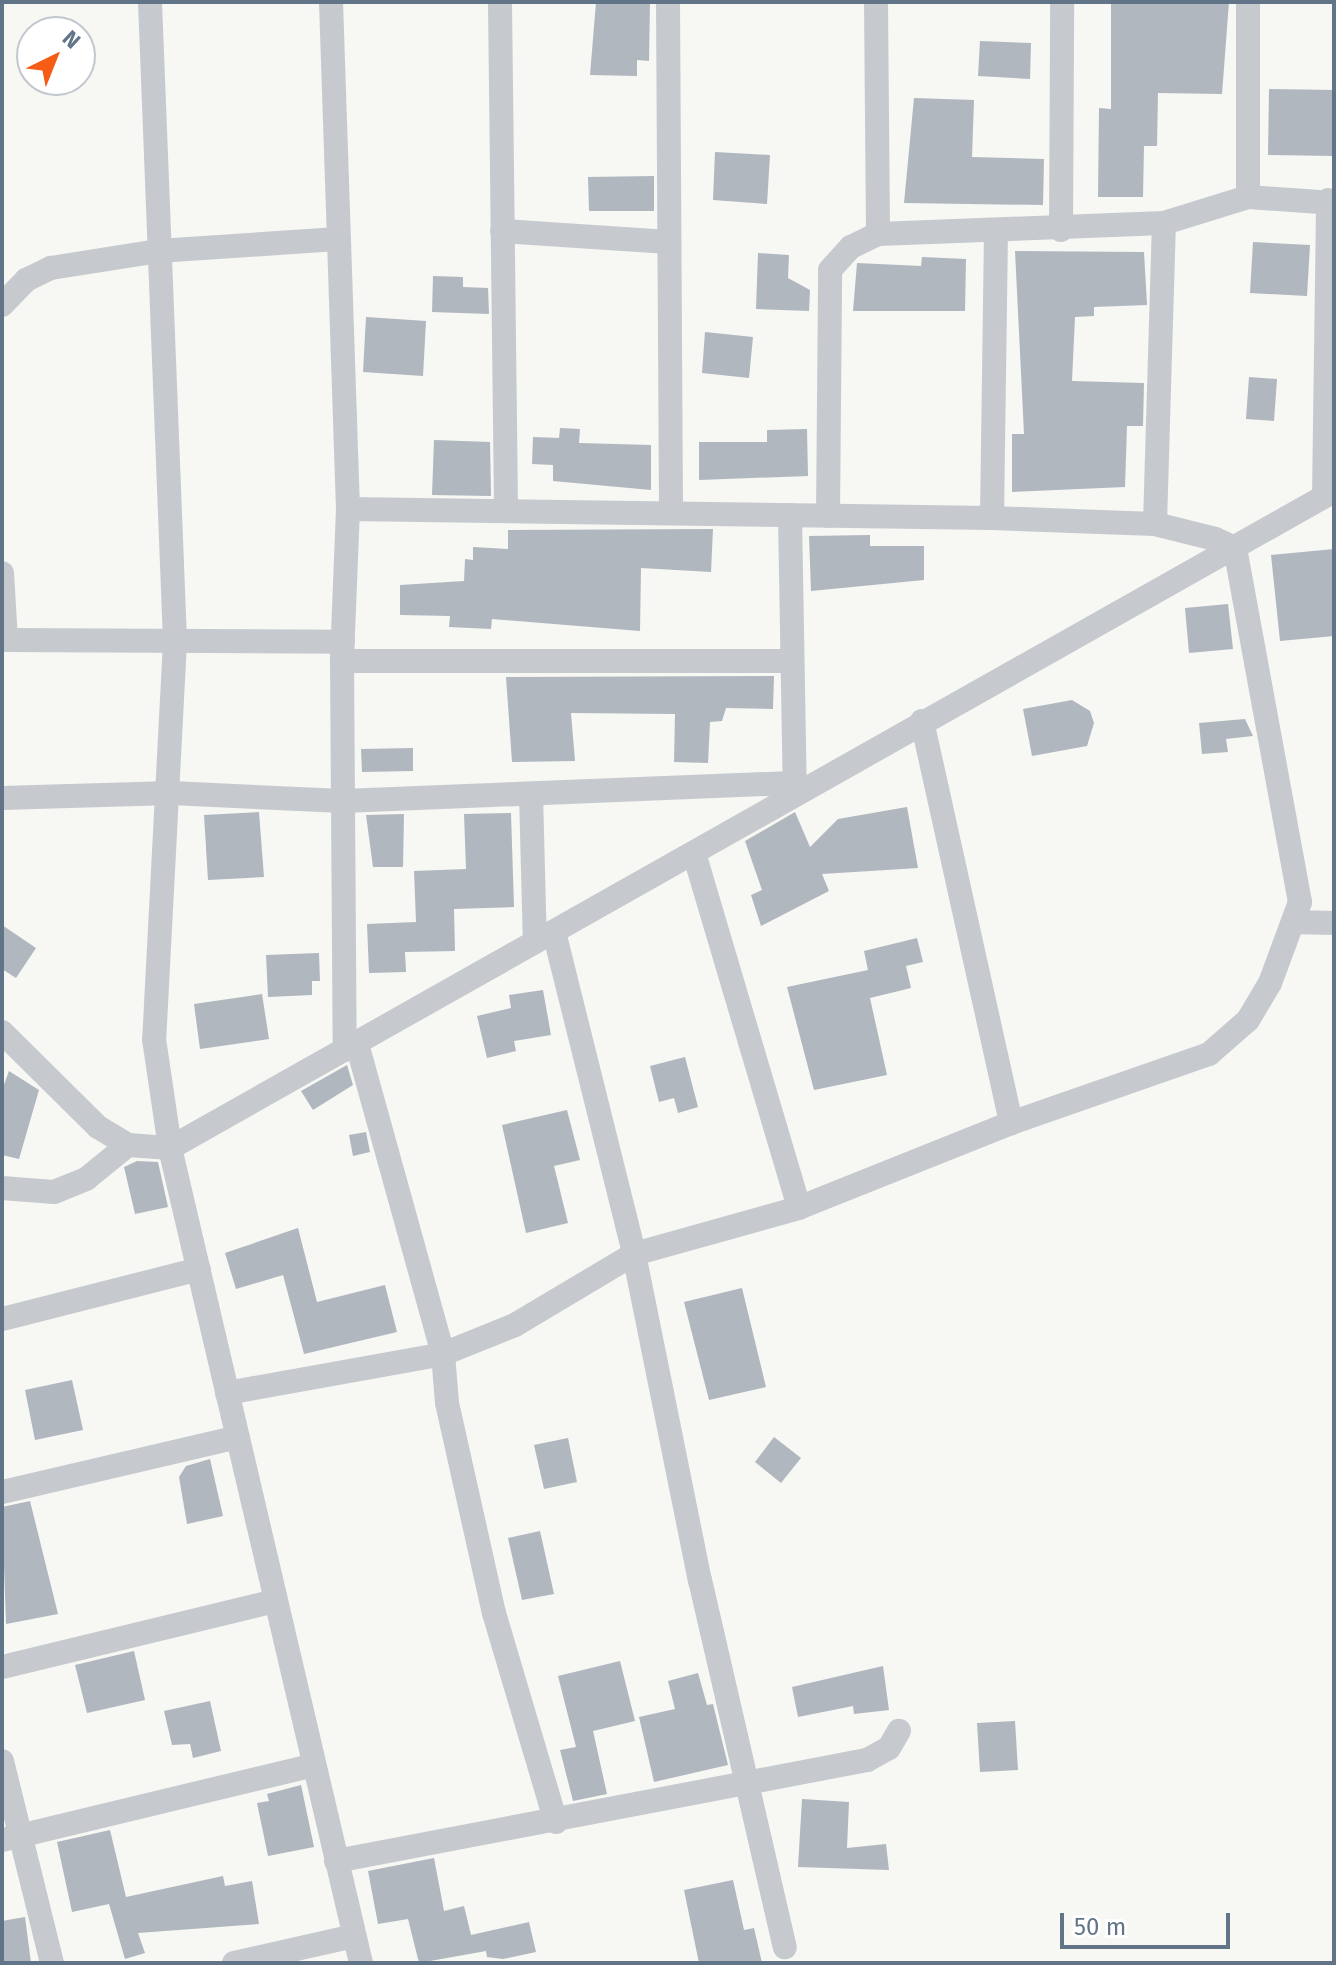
<!DOCTYPE html>
<style>
body{margin:0}
#map{position:relative;width:1336px;height:1965px;overflow:hidden;background:#f7f7f3;font-family:"Fira Sans",sans-serif}
div>[style]{position:absolute}
.building>*{inset:0;background:#b0b7bf}
.minor>*{height:24px;margin:-12px;padding:0 12px;transform-origin:12px;border-radius:12px;background:#c6cace}
span{translate:-50% -50%;white-space:nowrap;text-align:center;line-height:1.15;-webkit-text-stroke:8px #fff;paint-order:stroke}
.frame{position:absolute;inset:0;border:4px solid #627488;pointer-events:none}
.north{position:absolute;left:16px;top:16px;width:80px;height:80px;box-sizing:border-box;background:#fff;border:2px solid #c0c7cf;border-radius:50%;rotate:43deg;font-size:22px;font-weight:700;line-height:32px;text-align:center;color:#627488}
.north::after{content:'';display:block;margin:auto;width:28px;height:36px;background:#f65d14;clip-path:polygon(50% 0,100% 100%,50% 72%,0 100%)}
.scale{position:absolute;left:1060px;top:1913px;width:170px;height:36px;box-sizing:border-box;border:4px solid #627488;border-top:0;padding-left:10px;font-size:24px;line-height:28px;white-space:nowrap;color:#627488;-webkit-text-stroke:6px #fff;paint-order:stroke}
</style>
<div id="map">
<div class="building">
<i style="clip-path:polygon(596px 2px,650px 2px,649px 61px,637px 60px,637px 76px,590px 75px)"></i>
<i style="clip-path:polygon(1111px 2px,1229px 2px,1222px 94px,1158px 93px,1157px 146px,1144px 146px,1143px 197px,1098px 197px,1099px 108px,1111px 109px)"></i>
<i style="clip-path:polygon(980px 41px,1031px 43px,1030px 79px,978px 76px)"></i>
<i style="clip-path:polygon(1269px 89px,1334px 90px,1334px 156px,1268px 155px)"></i>
<i style="clip-path:polygon(914px 98px,974px 100px,972px 157px,1044px 159px,1043px 205px,904px 203px)"></i>
<i style="clip-path:polygon(715px 152px,770px 155px,767px 204px,713px 200px)"></i>
<i style="clip-path:polygon(654px 176px,654px 211px,589px 211px,588px 177px)"></i>
<i style="clip-path:polygon(1253px 242px,1310px 245px,1307px 296px,1250px 293px)"></i>
<i style="clip-path:polygon(1015px 251px,1144px 252px,1147px 305px,1094px 307px,1094px 316px,1075px 317px,1072px 381px,1144px 383px,1143px 426px,1127px 426px,1125px 487px,1012px 492px,1012px 434px,1024px 434px)"></i>
<i style="clip-path:polygon(758px 253px,789px 255px,788px 278px,810px 290px,809px 311px,756px 309px)"></i>
<i style="clip-path:polygon(922px 257px,966px 259px,965px 311px,853px 311px,857px 263px,921px 266px)"></i>
<i style="clip-path:polygon(433px 276px,463px 277px,463px 287px,488px 288px,489px 314px,432px 312px)"></i>
<i style="clip-path:polygon(366px 317px,426px 321px,423px 376px,363px 372px)"></i>
<i style="clip-path:polygon(705px 332px,753px 337px,749px 378px,702px 373px)"></i>
<i style="clip-path:polygon(1249px 377px,1277px 379px,1274px 421px,1246px 419px)"></i>
<i style="clip-path:polygon(560px 428px,580px 429px,579px 443px,651px 445px,651px 490px,553px 481px,553px 465px,532px 464px,533px 437px,559px 438px)"></i>
<i style="clip-path:polygon(807px 429px,808px 476px,699px 480px,699px 442px,767px 442px,767px 430px)"></i>
<i style="clip-path:polygon(434px 440px,490px 442px,491px 496px,432px 495px)"></i>
<i style="clip-path:polygon(713px 529px,711px 572px,641px 568px,640px 631px,492px 619px,491px 629px,449px 627px,450px 616px,400px 615px,400px 585px,464px 581px,465px 559px,473px 560px,473px 547px,508px 549px,508px 530px)"></i>
<i style="clip-path:polygon(870px 535px,870px 546px,924px 546px,924px 580px,811px 591px,809px 536px)"></i>
<i style="clip-path:polygon(1334px 549px,1334px 636px,1280px 641px,1271px 555px)"></i>
<i style="clip-path:polygon(1228px 604px,1233px 649px,1189px 653px,1185px 608px)"></i>
<i style="clip-path:polygon(774px 676px,773px 709px,726px 708px,722px 721px,710px 722px,708px 763px,674px 762px,675px 714px,571px 713px,575px 761px,512px 762px,506px 677px)"></i>
<i style="clip-path:polygon(1072px 700px,1090px 711px,1094px 723px,1087px 746px,1032px 756px,1023px 709px)"></i>
<i style="clip-path:polygon(1245px 719px,1253px 736px,1226px 739px,1228px 752px,1202px 754px,1199px 723px)"></i>
<i style="clip-path:polygon(413px 748px,413px 771px,362px 772px,361px 749px)"></i>
<i style="clip-path:polygon(907px 807px,918px 868px,822px 874px,829px 891px,761px 926px,751px 895px,762px 890px,745px 841px,795px 812px,810px 847px,838px 819px)"></i>
<i style="clip-path:polygon(259px 812px,264px 877px,208px 880px,204px 815px)"></i>
<i style="clip-path:polygon(511px 813px,514px 907px,454px 909px,455px 951px,405px 952px,406px 972px,369px 973px,367px 924px,416px 922px,414px 871px,466px 869px,464px 814px)"></i>
<i style="clip-path:polygon(404px 814px,403px 867px,373px 867px,366px 815px)"></i>
<i style="clip-path:polygon(2px 925px,36px 948px,16px 978px,2px 969px)"></i>
<i style="clip-path:polygon(917px 938px,923px 962px,906px 966px,911px 988px,870px 998px,887px 1075px,814px 1090px,787px 987px,868px 970px,864px 951px)"></i>
<i style="clip-path:polygon(319px 953px,320px 981px,312px 981px,312px 995px,268px 997px,266px 955px)"></i>
<i style="clip-path:polygon(543px 990px,551px 1035px,514px 1041px,516px 1051px,487px 1058px,477px 1016px,511px 1008px,509px 995px)"></i>
<i style="clip-path:polygon(262px 994px,269px 1039px,200px 1049px,194px 1004px)"></i>
<i style="clip-path:polygon(685px 1057px,698px 1107px,678px 1113px,674px 1098px,659px 1102px,650px 1066px)"></i>
<i style="clip-path:polygon(347px 1065px,353px 1085px,313px 1110px,301px 1091px)"></i>
<i style="clip-path:polygon(9px 1071px,39px 1090px,19px 1159px,2px 1155px,2px 1090px)"></i>
<i style="clip-path:polygon(567px 1110px,580px 1160px,554px 1166px,568px 1223px,526px 1233px,502px 1125px)"></i>
<i style="clip-path:polygon(366px 1132px,370px 1152px,353px 1156px,349px 1135px)"></i>
<i style="clip-path:polygon(137px 1161px,158px 1162px,168px 1207px,135px 1214px,124px 1167px)"></i>
<i style="clip-path:polygon(298px 1228px,317px 1302px,385px 1285px,397px 1332px,304px 1354px,283px 1275px,236px 1289px,225px 1253px)"></i>
<i style="clip-path:polygon(742px 1288px,766px 1387px,709px 1400px,684px 1302px)"></i>
<i style="clip-path:polygon(72px 1380px,83px 1430px,35px 1440px,25px 1390px)"></i>
<i style="clip-path:polygon(774px 1437px,801px 1458px,781px 1483px,755px 1462px)"></i>
<i style="clip-path:polygon(568px 1438px,577px 1482px,544px 1489px,534px 1445px)"></i>
<i style="clip-path:polygon(210px 1459px,223px 1516px,187px 1524px,179px 1477px,186px 1466px)"></i>
<i style="clip-path:polygon(30px 1501px,58px 1614px,6px 1624px,2px 1507px)"></i>
<i style="clip-path:polygon(540px 1531px,554px 1594px,522px 1600px,508px 1538px)"></i>
<i style="clip-path:polygon(134px 1651px,145px 1700px,87px 1713px,75px 1665px)"></i>
<i style="clip-path:polygon(620px 1661px,635px 1721px,593px 1731px,607px 1794px,573px 1801px,560px 1750px,576px 1747px,558px 1676px)"></i>
<i style="clip-path:polygon(883px 1666px,889px 1710px,854px 1714px,853px 1706px,798px 1717px,792px 1687px)"></i>
<i style="clip-path:polygon(698px 1673px,707px 1705px,713px 1704px,728px 1765px,654px 1782px,639px 1717px,675px 1709px,668px 1681px)"></i>
<i style="clip-path:polygon(210px 1701px,221px 1751px,193px 1758px,190px 1744px,172px 1745px,164px 1711px)"></i>
<i style="clip-path:polygon(1015px 1721px,1018px 1770px,980px 1772px,977px 1723px)"></i>
<i style="clip-path:polygon(301px 1785px,314px 1847px,268px 1856px,257px 1803px,269px 1801px,267px 1794px)"></i>
<i style="clip-path:polygon(802px 1799px,849px 1802px,847px 1848px,886px 1844px,889px 1870px,798px 1867px)"></i>
<i style="clip-path:polygon(110px 1830px,126px 1897px,223px 1876px,225px 1886px,252px 1881px,259px 1924px,138px 1933px,145px 1953px,125px 1959px,109px 1904px,72px 1912px,57px 1842px)"></i>
<i style="clip-path:polygon(434px 1858px,444px 1911px,464px 1906px,471px 1935px,529px 1922px,536px 1952px,503px 1959px,487px 1957px,486px 1951px,419px 1963px,408px 1919px,378px 1924px,368px 1871px)"></i>
<i style="clip-path:polygon(733px 1880px,744px 1930px,754px 1928px,762px 1963px,699px 1963px,684px 1890px)"></i>
<i style="clip-path:polygon(25px 1917px,31px 1963px,2px 1963px,2px 1921px)"></i>
</div>
<div class="minor">
<i style="left:150px;top:2px;width:640px;rotate:87.76deg"></i>
<i style="left:175px;top:642px;width:398px;rotate:93deg"></i>
<i style="left:154px;top:1039px;width:110px;rotate:81.6deg"></i>
<i style="left:170px;top:1148px;width:837px;rotate:76.81deg"></i>
<i style="left:331px;top:2px;width:507px;rotate:88.08deg"></i>
<i style="left:348px;top:509px;width:152px;rotate:92.3deg"></i>
<i style="left:342px;top:661px;width:389px;rotate:89.6deg"></i>
<i style="left:500px;top:2px;width:509px;rotate:89.32deg"></i>
<i style="left:668px;top:2px;width:508px;rotate:89.66deg"></i>
<i style="left:876px;top:2px;width:232px;rotate:89.5deg"></i>
<i style="left:878px;top:234px;width:286px;rotate:-2.2deg"></i>
<i style="left:1164px;top:223px;width:88px;rotate:-17.2deg"></i>
<i style="left:1248px;top:197px;width:86px;rotate:4deg"></i>
<i style="left:1248px;top:197px;width:195px;rotate:-90deg"></i>
<i style="left:1061px;top:230px;width:228px;rotate:-89.7deg"></i>
<i style="left:502px;top:231px;width:167px;rotate:3.8deg"></i>
<i style="left:2px;top:305px;width:35px;rotate:-46deg"></i>
<i style="left:26px;top:280px;width:28px;rotate:-26deg"></i>
<i style="left:51px;top:268px;width:108px;rotate:-9deg"></i>
<i style="left:158px;top:251px;width:180px;rotate:-3.8deg"></i>
<i style="left:1324px;top:496px;width:296px;rotate:-89.2deg"></i>
<i style="left:348px;top:509px;width:644px;rotate:0.8deg"></i>
<i style="left:992px;top:518px;width:163px;rotate:2.1deg"></i>
<i style="left:1155px;top:524px;width:62px;rotate:14deg"></i>
<i style="left:1215px;top:539px;width:22px;rotate:24deg"></i>
<i style="left:1235px;top:548px;width:360px;rotate:79.6deg"></i>
<i style="left:1300px;top:902px;width:86px;rotate:110.3deg"></i>
<i style="left:1270px;top:983px;width:43px;rotate:120.7deg"></i>
<i style="left:1248px;top:1020px;width:52px;rotate:138.9deg"></i>
<i style="left:1209px;top:1054px;width:210px;rotate:160.8deg"></i>
<i style="left:1011px;top:1123px;width:228px;rotate:158.2deg"></i>
<i style="left:799px;top:1208px;width:171px;rotate:164.4deg"></i>
<i style="left:634px;top:1254px;width:139px;rotate:149.2deg"></i>
<i style="left:515px;top:1325px;width:78px;rotate:158.1deg"></i>
<i style="left:443px;top:1354px;width:322px;rotate:-105.5deg"></i>
<i style="left:790px;top:515px;width:280px;rotate:89deg"></i>
<i style="left:828px;top:516px;width:246px;rotate:-89.5deg"></i>
<i style="left:830px;top:270px;width:31px;rotate:-48deg"></i>
<i style="left:851px;top:247px;width:30px;rotate:-26deg"></i>
<i style="left:992px;top:518px;width:287px;rotate:-89.2deg"></i>
<i style="left:1155px;top:524px;width:301px;rotate:-88.3deg"></i>
<i style="left:2px;top:573px;width:67px;rotate:86.6deg"></i>
<i style="left:2px;top:640px;width:341px;rotate:0.3deg"></i>
<i style="left:342px;top:661px;width:447px"></i>
<i style="left:922px;top:721px;width:412px;rotate:77.5deg"></i>
<i style="left:531px;top:794px;width:148px;rotate:88.5deg"></i>
<i style="left:2px;top:798px;width:169px;rotate:-1.7deg"></i>
<i style="left:171px;top:793px;width:172px;rotate:2.7deg"></i>
<i style="left:343px;top:801px;width:451px;rotate:-2.3deg"></i>
<i style="left:694px;top:853px;width:370px;rotate:73.5deg"></i>
<i style="left:1293px;top:922px;width:41px;rotate:1.4deg"></i>
<i style="left:554px;top:932px;width:332px;rotate:76deg"></i>
<i style="left:634px;top:1254px;width:333px;rotate:78.6deg"></i>
<i style="left:700px;top:1580px;width:377px;rotate:77deg"></i>
<i style="left:2px;top:1032px;width:135px;rotate:44.7deg"></i>
<i style="left:98px;top:1127px;width:35px;rotate:31deg"></i>
<i style="left:128px;top:1145px;width:42px;rotate:4.1deg"></i>
<i style="left:170px;top:1148px;width:1337px;rotate:-29.44deg"></i>
<i style="left:2px;top:1188px;width:52px;rotate:4.4deg"></i>
<i style="left:54px;top:1192px;width:35px;rotate:-22deg"></i>
<i style="left:86px;top:1179px;width:54px;rotate:-39deg"></i>
<i style="left:2px;top:1319px;width:203px;rotate:-14.2deg"></i>
<i style="left:227px;top:1393px;width:219px;rotate:-10.2deg"></i>
<i style="left:443px;top:1354px;width:49px;rotate:85.3deg"></i>
<i style="left:447px;top:1403px;width:215px;rotate:77.4deg"></i>
<i style="left:494px;top:1613px;width:218px;rotate:73.5deg"></i>
<i style="left:2px;top:1492px;width:242px;rotate:-13.1deg"></i>
<i style="left:2px;top:1667px;width:281px;rotate:-13.6deg"></i>
<i style="left:2px;top:1761px;width:208px;rotate:76.1deg"></i>
<i style="left:2px;top:1840px;width:321px;rotate:-13.5deg"></i>
<i style="left:336px;top:1861px;width:541px;rotate:-10.77deg"></i>
<i style="left:867px;top:1760px;width:25px;rotate:-29deg"></i>
<i style="left:889px;top:1748px;width:20px;rotate:-60deg"></i>
<i style="left:234px;top:1963px;width:123px;rotate:-12.7deg"></i>
</div>
<div class="frame"></div>
<div class="north">N</div>
<div class="scale">50 m</div>
</div>
